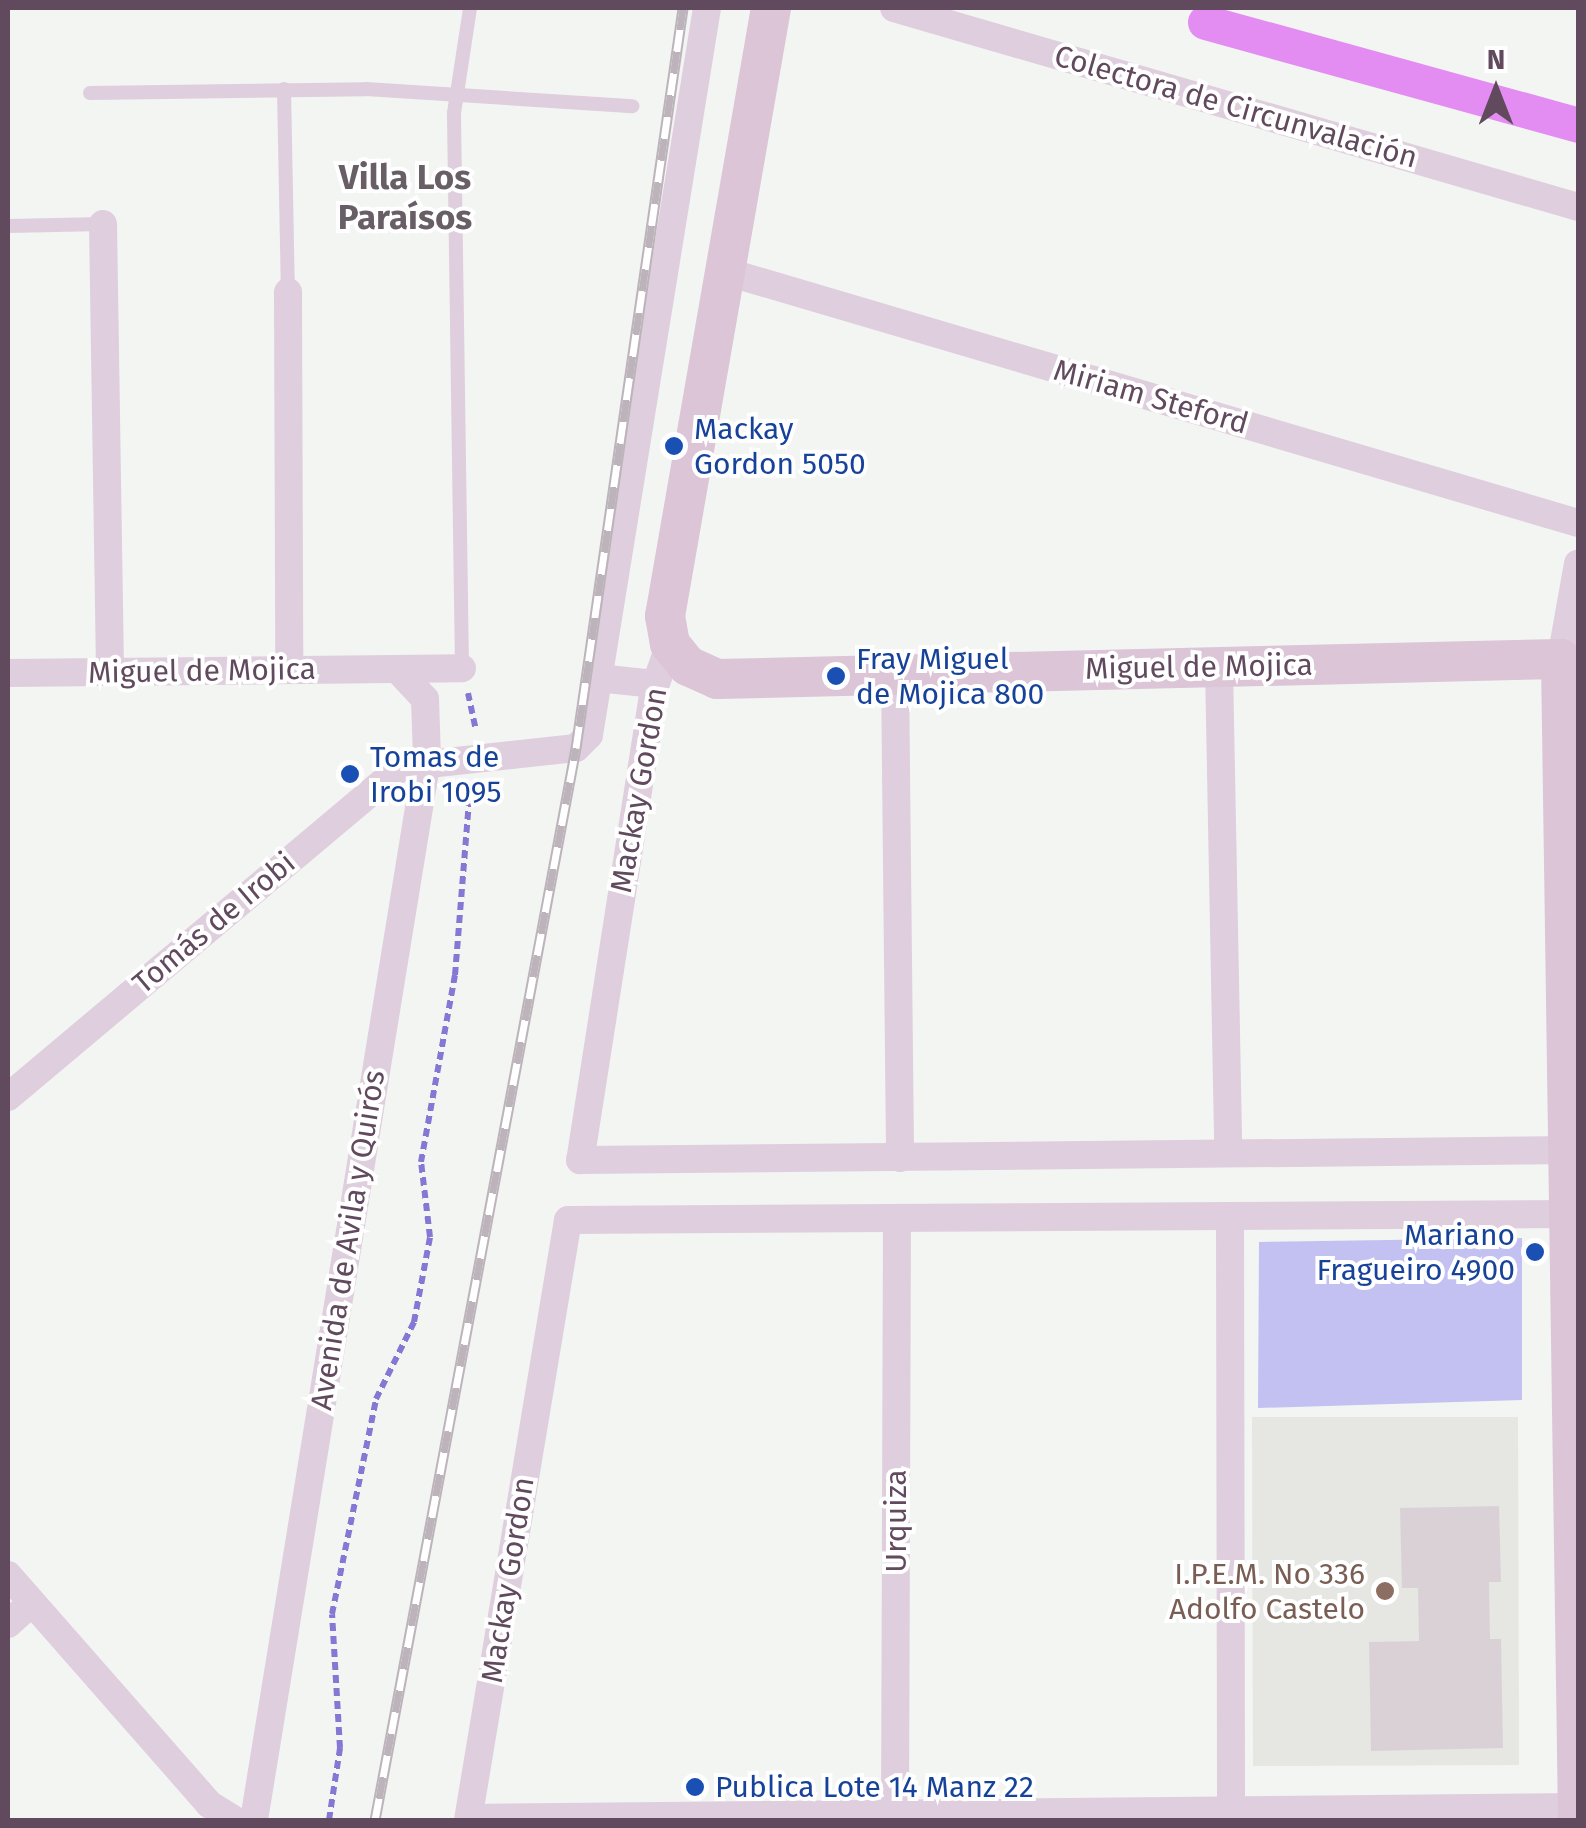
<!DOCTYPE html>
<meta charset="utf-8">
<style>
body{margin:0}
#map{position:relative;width:1586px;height:1828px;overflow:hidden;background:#f3f5f2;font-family:"Fira Sans",sans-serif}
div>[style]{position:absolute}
.education>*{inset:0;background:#e6e6e3}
.green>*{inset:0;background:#c3c1f2}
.canal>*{height:35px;margin:-17.5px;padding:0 17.5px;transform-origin:17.5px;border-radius:17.5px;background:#e38cf1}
.building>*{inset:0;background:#dad1d7}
.path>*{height:6px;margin-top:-3px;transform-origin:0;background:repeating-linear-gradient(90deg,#8577d3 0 8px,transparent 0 13px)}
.lane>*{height:14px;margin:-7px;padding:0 7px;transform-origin:7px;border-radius:7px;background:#dfcedd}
.street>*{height:28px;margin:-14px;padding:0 14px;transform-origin:14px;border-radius:14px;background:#dfcedd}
.secondary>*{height:40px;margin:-20px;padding:0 20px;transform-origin:20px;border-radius:20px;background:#dbc5d7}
.rail>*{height:11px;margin-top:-5.5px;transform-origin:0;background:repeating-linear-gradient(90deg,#fff 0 22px,#bdb4bb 0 44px);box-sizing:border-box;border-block:2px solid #bdb4bb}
.dots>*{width:28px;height:28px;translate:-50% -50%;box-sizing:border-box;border:5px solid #fff;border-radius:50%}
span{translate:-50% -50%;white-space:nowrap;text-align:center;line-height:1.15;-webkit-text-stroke:8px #fff;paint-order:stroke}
.street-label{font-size:30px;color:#61495e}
.transit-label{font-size:30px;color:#164399}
.left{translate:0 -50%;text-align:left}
.right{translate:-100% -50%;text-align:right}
.education-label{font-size:30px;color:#785e54}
.quarter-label{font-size:35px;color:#685e66;font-weight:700}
.frame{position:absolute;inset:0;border:10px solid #61495e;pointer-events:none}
.north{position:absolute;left:1446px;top:40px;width:100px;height:100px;-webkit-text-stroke:8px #fff;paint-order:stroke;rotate:0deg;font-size:28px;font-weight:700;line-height:40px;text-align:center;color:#61495e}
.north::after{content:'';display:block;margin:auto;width:35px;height:45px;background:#61495e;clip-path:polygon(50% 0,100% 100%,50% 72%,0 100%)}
</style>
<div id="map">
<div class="education">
<i style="clip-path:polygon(1252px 1417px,1518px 1417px,1519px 1765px,1253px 1766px)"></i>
</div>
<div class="green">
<i style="clip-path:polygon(1522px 1238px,1522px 1400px,1258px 1408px,1259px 1242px)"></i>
</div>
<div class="canal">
<i style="left:1205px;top:22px;width:387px;rotate:15.4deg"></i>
</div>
<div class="building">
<i style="clip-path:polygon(1499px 1506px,1501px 1582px,1489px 1582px,1490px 1639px,1501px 1639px,1503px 1748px,1371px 1751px,1369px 1642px,1419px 1641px,1418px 1588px,1402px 1588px,1400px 1508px)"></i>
</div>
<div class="path">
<i style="left:468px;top:693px;width:38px;rotate:78deg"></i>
<i style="left:329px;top:1820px;width:73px;rotate:-81.3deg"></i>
<i style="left:340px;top:1748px;width:134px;rotate:-93.4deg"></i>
<i style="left:332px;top:1614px;width:219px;rotate:-78.4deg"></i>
<i style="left:376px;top:1399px;width:86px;rotate:-63.7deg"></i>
<i style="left:414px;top:1322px;width:86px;rotate:-79.3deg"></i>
<i style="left:430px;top:1237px;width:76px;rotate:-96.8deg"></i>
<i style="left:421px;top:1162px;width:190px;rotate:-79.7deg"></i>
<i style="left:455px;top:975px;width:189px;rotate:-85.4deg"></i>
</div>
<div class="lane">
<i style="left:284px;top:89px;width:203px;rotate:88.9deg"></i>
<i style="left:90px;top:93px;width:276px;rotate:-0.8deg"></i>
<i style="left:366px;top:89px;width:267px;rotate:3.7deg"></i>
<i style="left:8px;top:226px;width:95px;rotate:-1.2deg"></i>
<i style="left:462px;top:668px;width:555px;rotate:-90.83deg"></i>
<i style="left:454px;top:113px;width:106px;rotate:-81.3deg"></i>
</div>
<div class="street">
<i style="left:894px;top:8px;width:712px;rotate:16.22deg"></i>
<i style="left:103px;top:224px;width:448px;rotate:89.1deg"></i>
<i style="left:724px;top:271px;width:890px;rotate:16.44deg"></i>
<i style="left:288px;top:292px;width:378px;rotate:89.8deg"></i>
<i style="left:670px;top:644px;width:48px;rotate:109.6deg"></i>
<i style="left:654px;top:689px;width:477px;rotate:98.9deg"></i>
<i style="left:580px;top:1160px;width:998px;rotate:-0.57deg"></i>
<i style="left:1577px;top:659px;width:16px;rotate:180deg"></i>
<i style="left:1561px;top:659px;width:97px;rotate:-79.9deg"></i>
<i style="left:1219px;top:667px;width:485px;rotate:88.9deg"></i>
<i style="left:8px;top:673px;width:454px;rotate:-0.6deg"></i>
<i style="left:895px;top:673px;width:485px;rotate:89.4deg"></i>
<i style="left:598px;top:678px;width:57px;rotate:6deg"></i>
<i style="left:8px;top:1097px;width:513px;rotate:-40.02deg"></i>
<i style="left:401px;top:767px;width:176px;rotate:-6.2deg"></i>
<i style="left:576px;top:748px;width:18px;rotate:-45deg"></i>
<i style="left:589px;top:735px;width:737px;rotate:-80.78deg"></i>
<i style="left:1230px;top:1217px;width:592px;rotate:89.9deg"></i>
<i style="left:8px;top:1575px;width:305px;rotate:48.7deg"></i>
<i style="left:209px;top:1804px;width:31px;rotate:32deg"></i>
<i style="left:8px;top:1624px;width:31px;rotate:-42deg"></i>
<i style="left:469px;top:1818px;width:1109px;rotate:-0.57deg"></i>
<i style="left:254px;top:1820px;width:1075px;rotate:-80.74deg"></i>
<i style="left:427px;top:759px;width:60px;rotate:-91.9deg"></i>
<i style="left:425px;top:699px;width:41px;rotate:-133deg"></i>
<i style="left:468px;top:1820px;width:608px;rotate:-80.54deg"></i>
<i style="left:568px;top:1220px;width:1010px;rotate:-0.34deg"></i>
<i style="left:895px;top:1820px;width:598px;rotate:-89.81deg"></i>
</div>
<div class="secondary">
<i style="left:771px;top:8px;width:617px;rotate:99.89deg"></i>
<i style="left:665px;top:616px;width:28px;rotate:80deg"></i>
<i style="left:670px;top:644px;width:28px;rotate:51deg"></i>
<i style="left:688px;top:666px;width:32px;rotate:24deg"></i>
<i style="left:717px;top:679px;width:844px;rotate:-1.36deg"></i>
<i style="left:1561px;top:659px;width:1161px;rotate:89.16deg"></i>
</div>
<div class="rail">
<i style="left:375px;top:1820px;width:1091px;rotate:-79.38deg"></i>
<i style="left:576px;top:748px;width:748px;rotate:-81.77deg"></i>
</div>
<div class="dots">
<i style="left:674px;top:446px;background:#1a4fb4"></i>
<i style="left:836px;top:676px;background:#1a4fb4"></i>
<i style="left:350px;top:774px;background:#1a4fb4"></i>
<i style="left:1535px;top:1252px;background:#1a4fb4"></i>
<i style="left:1385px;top:1591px;background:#8d6e63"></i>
<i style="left:695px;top:1787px;background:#1a4fb4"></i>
</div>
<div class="street-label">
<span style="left:1236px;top:107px;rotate:16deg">Colectora de Circunvalación</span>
<span style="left:1151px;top:397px;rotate:16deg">Miriam Steford</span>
<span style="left:1199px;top:667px;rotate:-1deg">Miguel de Mojica</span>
<span style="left:202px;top:671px;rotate:-1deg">Miguel de Mojica</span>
<span style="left:639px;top:790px;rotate:-80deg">Mackay Gordon</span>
<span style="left:214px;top:923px;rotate:-40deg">Tomás de Irobi</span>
<span style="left:348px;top:1240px;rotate:-81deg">Avenida de Avila y Quirós</span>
<span style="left:896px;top:1521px;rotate:-90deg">Urquiza</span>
<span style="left:508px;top:1580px;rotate:-81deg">Mackay Gordon</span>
</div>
<div class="transit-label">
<span class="left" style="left:694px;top:446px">Mackay<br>Gordon 5050</span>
<span class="left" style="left:856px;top:676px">Fray Miguel<br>de Mojica 800</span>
<span class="left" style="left:370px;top:774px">Tomas de<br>Irobi 1095</span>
<span class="right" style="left:1515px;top:1252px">Mariano<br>Fragueiro 4900</span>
<span class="left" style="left:715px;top:1787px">Publica Lote 14 Manz 22</span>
</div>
<div class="education-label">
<span class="right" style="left:1365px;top:1591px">I.P.E.M. No 336<br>Adolfo Castelo</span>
</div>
<div class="quarter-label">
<span style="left:405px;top:197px">Villa Los<br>Paraísos</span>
</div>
<div class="frame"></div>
<div class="north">N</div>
</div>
